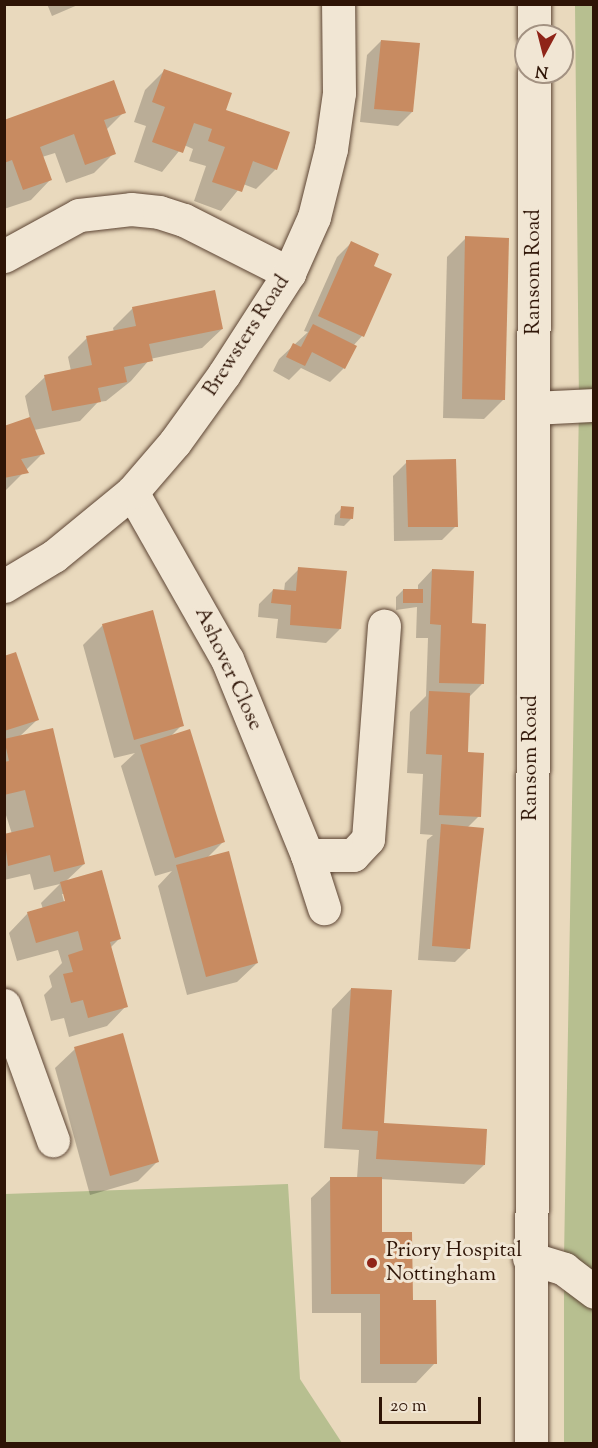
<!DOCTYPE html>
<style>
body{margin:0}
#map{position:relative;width:598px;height:1448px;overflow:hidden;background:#e9d9bd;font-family:"Sorts Mill Goudy",serif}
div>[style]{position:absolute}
.green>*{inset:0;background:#b7bf90}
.shadow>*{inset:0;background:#0003}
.building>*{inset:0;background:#c88b61}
.roads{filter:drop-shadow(0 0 2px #5d4534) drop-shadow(0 0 2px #5d4534)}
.minor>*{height:33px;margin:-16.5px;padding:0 16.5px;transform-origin:16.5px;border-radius:16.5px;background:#f1e6d4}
.dots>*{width:16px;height:16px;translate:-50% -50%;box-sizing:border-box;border:3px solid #f1e6d4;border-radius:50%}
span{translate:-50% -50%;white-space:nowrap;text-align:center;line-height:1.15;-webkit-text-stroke:6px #f1e6d4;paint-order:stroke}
.street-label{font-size:21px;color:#2e1406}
.poi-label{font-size:21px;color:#2e1406}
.left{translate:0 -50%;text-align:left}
.frame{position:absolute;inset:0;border:6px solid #2e1406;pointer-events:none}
.north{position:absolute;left:514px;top:24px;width:60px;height:60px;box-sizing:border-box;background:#f1e6d4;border:2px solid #a39282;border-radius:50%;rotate:187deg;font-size:16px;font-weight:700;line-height:24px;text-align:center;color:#2e1406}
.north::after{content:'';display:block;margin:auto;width:21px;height:27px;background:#8f2418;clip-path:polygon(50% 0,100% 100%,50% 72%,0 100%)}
.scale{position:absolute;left:379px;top:1397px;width:102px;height:27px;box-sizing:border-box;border:3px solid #2e1406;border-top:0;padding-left:8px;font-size:18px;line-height:21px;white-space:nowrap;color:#2e1406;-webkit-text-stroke:4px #f1e6d4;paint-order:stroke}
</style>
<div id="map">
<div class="green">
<i style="clip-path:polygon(593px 4px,594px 1443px,564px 1444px,564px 1257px,579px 406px,575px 5px)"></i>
<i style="clip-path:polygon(288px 1184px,300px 1379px,342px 1443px,5px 1443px,5px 1194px)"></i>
</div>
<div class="shadow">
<i style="clip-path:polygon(47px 4px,80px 4px,52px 16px)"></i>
<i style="clip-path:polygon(381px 41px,412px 112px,398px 126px,360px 122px,367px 55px)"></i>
<i style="clip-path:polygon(165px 70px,224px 111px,276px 169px,256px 189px,243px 184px,221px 211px,194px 201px,206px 166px,189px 161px,193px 149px,184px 145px,162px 172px,134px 162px,146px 126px,134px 122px,145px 90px)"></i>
<i style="clip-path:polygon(124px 112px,106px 130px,114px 153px,94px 173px,66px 183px,55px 153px,42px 157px,50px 180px,31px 200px,4px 209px,4px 121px)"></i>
<i style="clip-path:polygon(466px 238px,504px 399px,484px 419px,443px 418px,447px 257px)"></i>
<i style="clip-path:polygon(351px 243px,362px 336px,353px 346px,344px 368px,330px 382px,301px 368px,289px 380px,273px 371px,279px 359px,308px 332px,304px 331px,337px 257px)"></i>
<i style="clip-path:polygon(133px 308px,222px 329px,202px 348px,150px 359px,131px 381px,106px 401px,98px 402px,80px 421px,34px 430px,43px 453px,4px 492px,4px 428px,30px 419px,25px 396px,45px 377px,71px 371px,68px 357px,87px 338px,114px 332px,113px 328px)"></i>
<i style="clip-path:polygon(407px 462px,456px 526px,442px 540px,394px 541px,393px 476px)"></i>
<i style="clip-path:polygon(342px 508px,351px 519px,344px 526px,334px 525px,335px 515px)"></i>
<i style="clip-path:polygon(299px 569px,340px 629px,326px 643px,276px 638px,278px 619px,258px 617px,259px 604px,273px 590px,284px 591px,285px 583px)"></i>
<i style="clip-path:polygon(432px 570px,471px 625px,482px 684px,469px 697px,466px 754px,479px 816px,467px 828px,469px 948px,455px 962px,418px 960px,427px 840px,433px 835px,420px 834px,423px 774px,407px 773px,410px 712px,426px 696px,428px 638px,416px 638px,417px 607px,396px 610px,396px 597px,403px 590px,418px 590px,418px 585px)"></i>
<i style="clip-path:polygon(103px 625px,182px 725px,170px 737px,223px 842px,207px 858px,257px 963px,237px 982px,187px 995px,158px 886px,172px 871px,155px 876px,121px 766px,135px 753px,114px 758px,83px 645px)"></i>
<i style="clip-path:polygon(evenodd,4px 658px,37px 720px,19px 737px,84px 864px,65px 882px,119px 939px,110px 948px,126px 1006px,107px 1026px,69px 1037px,64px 1018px,51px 1021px,44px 995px,52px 987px,49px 976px,62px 963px,58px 950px,17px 961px,9px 933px,28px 913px,43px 909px,41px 903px,60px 884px,34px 890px,30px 874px,4px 880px,4px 836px,12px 834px,4px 809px,4px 658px,62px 894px,65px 894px,66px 909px,62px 894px)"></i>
<i style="clip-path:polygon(351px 989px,382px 1125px,484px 1165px,464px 1184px,380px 1179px,380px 1234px,435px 1363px,416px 1383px,361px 1383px,361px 1313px,312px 1313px,311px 1198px,331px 1179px,357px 1178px,359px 1150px,324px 1148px,332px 1009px)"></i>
<i style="clip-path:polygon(75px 1049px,157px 1162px,138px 1181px,90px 1195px,55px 1068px)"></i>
</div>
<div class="building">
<i style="clip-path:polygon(381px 40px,420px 43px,413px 112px,374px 109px)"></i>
<i style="clip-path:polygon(164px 69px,232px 93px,226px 110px,290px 132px,277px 170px,253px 161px,242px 192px,212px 182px,225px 147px,208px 141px,212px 129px,194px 123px,183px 153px,152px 142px,165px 107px,152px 102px)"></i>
<i style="clip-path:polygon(114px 80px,126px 113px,104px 120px,116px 154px,85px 165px,74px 134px,40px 147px,52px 180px,23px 190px,12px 160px,4px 163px,4px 120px)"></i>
<i style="clip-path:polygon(465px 236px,509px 238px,505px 400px,462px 399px)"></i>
<i style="clip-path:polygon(351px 241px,379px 254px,374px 266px,392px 274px,364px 337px,318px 316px)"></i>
<i style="clip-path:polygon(215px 290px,223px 329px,149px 344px,153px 361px,124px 367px,127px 382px,98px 388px,101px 402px,52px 411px,44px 375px,92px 365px,86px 336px,136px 326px,132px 307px)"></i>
<i style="clip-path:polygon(313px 324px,357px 346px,345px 369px,312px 352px,305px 366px,286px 357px,293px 343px,301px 347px)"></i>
<i style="clip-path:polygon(30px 417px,45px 454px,21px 459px,29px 473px,4px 478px,4px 426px)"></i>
<i style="clip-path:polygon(456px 459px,458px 527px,408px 527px,406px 460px)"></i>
<i style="clip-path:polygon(341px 506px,354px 507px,353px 519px,340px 518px)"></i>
<i style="clip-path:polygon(298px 567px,347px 571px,341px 629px,290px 625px,291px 605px,271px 603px,273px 589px,296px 591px)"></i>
<i style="clip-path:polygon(432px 569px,474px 571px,472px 623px,486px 624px,484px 684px,439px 683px,441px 625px,430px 624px)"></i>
<i style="clip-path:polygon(403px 589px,423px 589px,423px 603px,403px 603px)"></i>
<i style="clip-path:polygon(153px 610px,184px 726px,134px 740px,102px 624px)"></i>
<i style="clip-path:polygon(16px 652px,39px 720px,4px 731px,4px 656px)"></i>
<i style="clip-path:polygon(429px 691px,470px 693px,468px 752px,484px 753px,481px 817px,439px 815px,442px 755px,426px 754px)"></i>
<i style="clip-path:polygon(53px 728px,85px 864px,54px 872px,50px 855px,8px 866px,4px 834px,34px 827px,25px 790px,4px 795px,4px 762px,9px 761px,4px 739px)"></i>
<i style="clip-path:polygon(190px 729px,225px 842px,175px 858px,140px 745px)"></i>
<i style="clip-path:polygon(441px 824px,484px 828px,470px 949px,432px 946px)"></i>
<i style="clip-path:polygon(229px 851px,258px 963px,206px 977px,176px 865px)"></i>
<i style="clip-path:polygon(102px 870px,121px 939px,110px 942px,128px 1007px,88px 1018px,83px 1000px,71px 1003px,63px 974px,73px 972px,68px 955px,83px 950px,78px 931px,36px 943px,27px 912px,65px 901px,60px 882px)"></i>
<i style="clip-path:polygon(351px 988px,392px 990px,384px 1123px,487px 1129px,485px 1165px,376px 1159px,378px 1131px,342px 1129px)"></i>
<i style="clip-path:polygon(123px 1033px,159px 1162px,110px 1176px,74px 1047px)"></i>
<i style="clip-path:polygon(330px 1177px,382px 1177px,382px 1232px,412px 1232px,413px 1300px,436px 1300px,437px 1364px,380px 1364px,380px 1294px,331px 1294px)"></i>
</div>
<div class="roads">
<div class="minor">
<i style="left:534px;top:36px;width:32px;rotate:-90deg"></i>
<i style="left:4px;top:256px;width:85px;rotate:-28.7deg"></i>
<i style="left:79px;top:215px;width:52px;rotate:-6.6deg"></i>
<i style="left:131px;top:209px;width:28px;rotate:6deg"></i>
<i style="left:159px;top:212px;width:26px;rotate:18deg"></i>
<i style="left:184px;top:220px;width:118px;rotate:26.8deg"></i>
<i style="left:534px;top:408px;width:60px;rotate:-2.9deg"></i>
<i style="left:132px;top:492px;width:192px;rotate:60.4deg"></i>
<i style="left:227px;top:659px;width:212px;rotate:67.8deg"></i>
<i style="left:307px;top:855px;width:56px;rotate:72.2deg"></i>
<i style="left:4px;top:586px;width:58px;rotate:-31deg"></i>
<i style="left:54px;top:556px;width:101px;rotate:-39.4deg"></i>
<i style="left:132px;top:492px;width:66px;rotate:-49.3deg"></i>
<i style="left:175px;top:442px;width:84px;rotate:-54.2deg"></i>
<i style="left:224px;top:374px;width:120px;rotate:-57.2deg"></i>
<i style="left:289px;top:273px;width:61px;rotate:-65.9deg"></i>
<i style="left:314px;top:217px;width:70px;rotate:-76deg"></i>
<i style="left:331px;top:149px;width:57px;rotate:-81.9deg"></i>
<i style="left:339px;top:93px;width:89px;rotate:-90.6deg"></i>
<i style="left:307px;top:855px;width:46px"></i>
<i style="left:353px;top:855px;width:22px;rotate:-47deg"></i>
<i style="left:368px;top:839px;width:214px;rotate:-85.7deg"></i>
<i style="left:4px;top:1005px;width:144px;rotate:70.1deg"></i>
<i style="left:529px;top:1258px;width:37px;rotate:17deg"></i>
<i style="left:564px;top:1269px;width:38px;rotate:37deg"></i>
<i style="left:531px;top:1444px;width:1372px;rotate:-89.87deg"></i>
</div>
</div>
<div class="dots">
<i style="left:372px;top:1263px;background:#8f2418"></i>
</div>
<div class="street-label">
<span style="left:534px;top:272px;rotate:-90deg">Ransom Road</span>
<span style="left:247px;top:336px;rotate:-57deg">Brewsters Road</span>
<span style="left:228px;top:669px;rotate:65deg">Ashover Close</span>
<span style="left:531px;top:758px;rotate:-90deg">Ransom Road</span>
</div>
<div class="poi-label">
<span class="left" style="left:386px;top:1263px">Priory Hospital<br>Nottingham</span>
</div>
<div class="frame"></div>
<div class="north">N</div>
<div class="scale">20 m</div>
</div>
